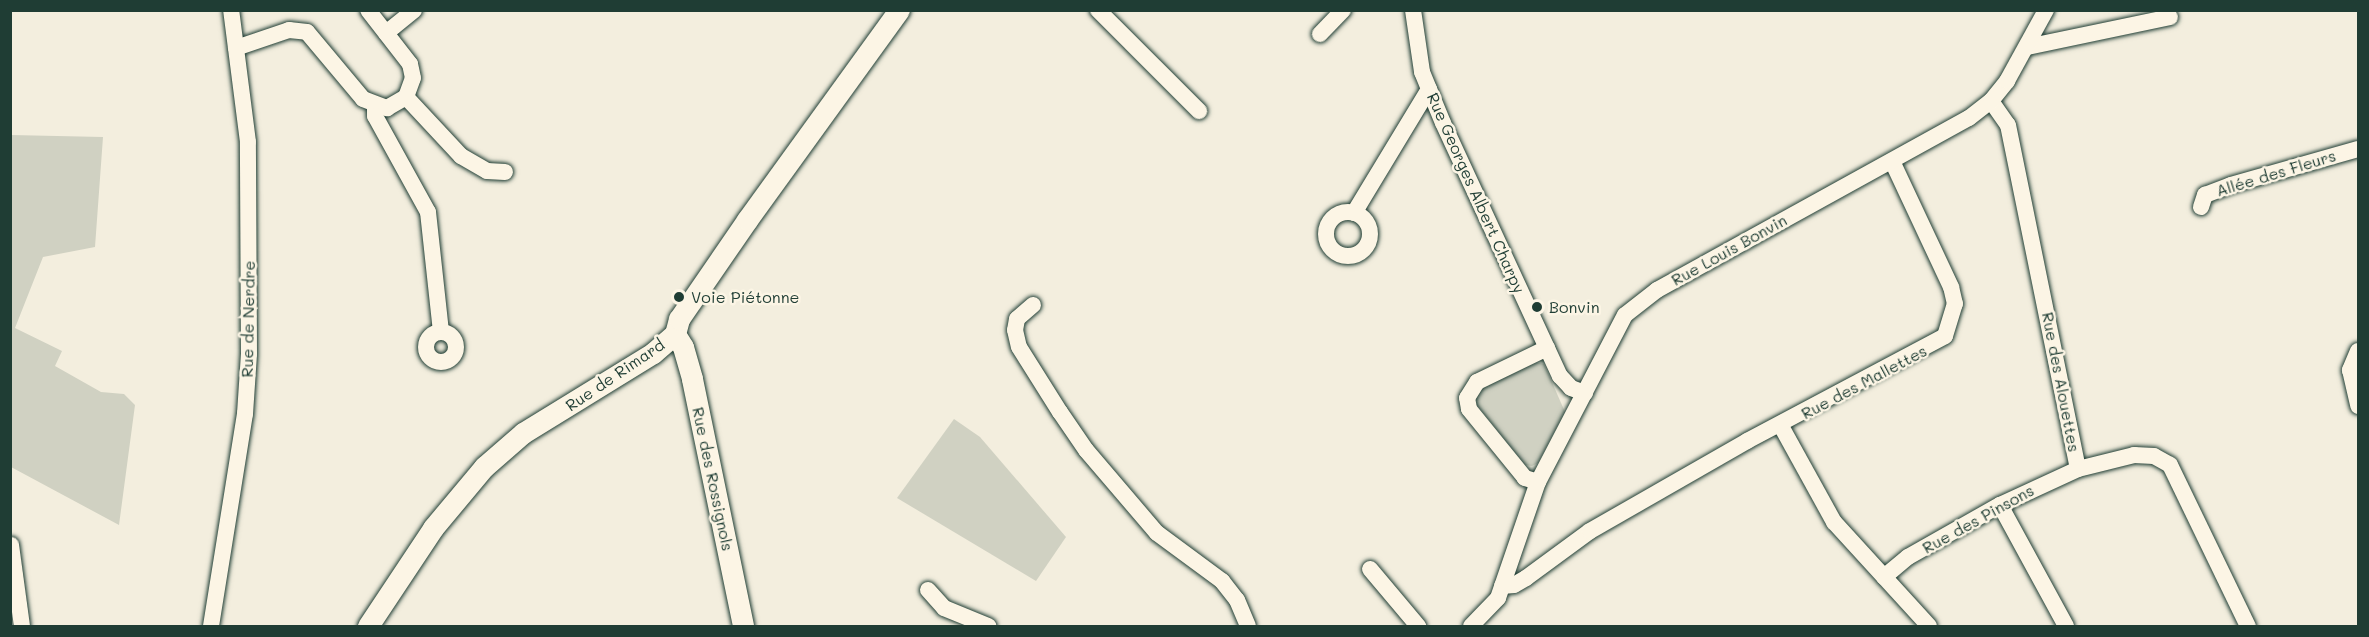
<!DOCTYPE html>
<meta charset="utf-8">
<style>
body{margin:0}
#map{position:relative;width:2369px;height:637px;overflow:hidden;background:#f3eede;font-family:Mali,sans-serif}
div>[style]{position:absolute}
.green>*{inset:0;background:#d0d1c2}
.roads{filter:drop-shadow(0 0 2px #1f3d34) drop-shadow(0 0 2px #1f3d34)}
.minor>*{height:16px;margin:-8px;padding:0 8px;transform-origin:8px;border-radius:8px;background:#fcf5e5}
.minor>.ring{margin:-8px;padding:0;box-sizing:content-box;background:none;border:16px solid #fcf5e5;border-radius:50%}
.tertiary>*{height:21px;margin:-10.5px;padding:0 10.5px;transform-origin:10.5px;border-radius:10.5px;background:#fcf5e5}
.dots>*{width:16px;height:16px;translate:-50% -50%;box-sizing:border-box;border:3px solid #fcf5e5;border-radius:50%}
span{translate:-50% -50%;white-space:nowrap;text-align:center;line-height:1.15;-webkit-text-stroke:5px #fcf5e5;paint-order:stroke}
.street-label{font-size:16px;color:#1f3d34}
.poi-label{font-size:16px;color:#1f3d34}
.left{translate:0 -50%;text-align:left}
.frame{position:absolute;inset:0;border:12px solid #1f3d34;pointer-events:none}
</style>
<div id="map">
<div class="green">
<i style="clip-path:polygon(11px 135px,103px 137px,95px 247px,43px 257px,15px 328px,62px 351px,55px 366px,101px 392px,124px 394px,135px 405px,119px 525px,11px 467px)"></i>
<i style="clip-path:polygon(1535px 362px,1544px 364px,1565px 412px,1538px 463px,1532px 466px,1525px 465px,1477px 405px,1476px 396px,1481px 388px)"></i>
<i style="clip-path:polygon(954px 419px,980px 437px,1066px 537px,1036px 581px,897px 498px)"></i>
</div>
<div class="roads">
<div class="minor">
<i style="left:1098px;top:10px;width:143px;rotate:45deg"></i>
<i style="left:1413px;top:10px;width:63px;rotate:81.7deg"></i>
<i style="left:1422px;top:72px;width:55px;rotate:67.6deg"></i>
<i style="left:1443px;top:123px;width:279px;rotate:65.2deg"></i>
<i style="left:1560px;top:376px;width:16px;rotate:47deg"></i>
<i style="left:1571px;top:388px;width:15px;rotate:20deg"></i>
<i style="left:386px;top:33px;width:36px;rotate:-39deg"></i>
<i style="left:1320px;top:34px;width:33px;rotate:-46deg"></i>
<i style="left:2027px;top:47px;width:146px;rotate:-11.8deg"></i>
<i style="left:236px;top:48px;width:56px;rotate:-18.8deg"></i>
<i style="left:289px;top:30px;width:18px;rotate:6deg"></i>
<i style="left:307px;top:32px;width:87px;rotate:50.1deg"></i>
<i style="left:363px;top:99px;width:26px;rotate:21deg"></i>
<i style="left:387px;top:108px;width:22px;rotate:-30deg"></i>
<i style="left:406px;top:97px;width:20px;rotate:-70deg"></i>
<i style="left:413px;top:78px;width:14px;rotate:-102deg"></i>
<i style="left:410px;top:64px;width:68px;rotate:-127.9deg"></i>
<i style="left:406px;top:97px;width:81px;rotate:47deg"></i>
<i style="left:461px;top:156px;width:30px;rotate:30deg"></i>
<i style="left:487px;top:171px;width:18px;rotate:3deg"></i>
<i style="left:1991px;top:101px;width:29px;rotate:55deg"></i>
<i style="left:2008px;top:125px;width:351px;rotate:78.5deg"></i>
<i style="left:2078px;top:469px;width:58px;rotate:-14deg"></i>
<i style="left:2134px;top:455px;width:20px;rotate:3deg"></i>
<i style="left:2154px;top:456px;width:18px;rotate:29deg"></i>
<i style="left:2170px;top:465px;width:179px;rotate:64.2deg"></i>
<i style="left:375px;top:106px;width:10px;rotate:90deg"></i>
<i style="left:375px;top:116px;width:110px;rotate:61.1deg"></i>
<i style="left:428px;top:212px;width:120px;rotate:83.8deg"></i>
<i style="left:2201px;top:207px;width:13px;rotate:-72deg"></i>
<i style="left:2205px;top:195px;width:28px;rotate:-21deg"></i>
<i style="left:2231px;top:185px;width:132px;rotate:-15.8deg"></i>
<i class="ring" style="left:1326px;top:212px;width:28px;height:28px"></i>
<i style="left:1354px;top:213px;width:145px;rotate:-58.8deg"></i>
<i style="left:1033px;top:305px;width:21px;rotate:139deg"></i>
<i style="left:1017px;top:319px;width:11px;rotate:100deg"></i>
<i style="left:1015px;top:330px;width:17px;rotate:77deg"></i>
<i style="left:1019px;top:347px;width:77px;rotate:57.8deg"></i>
<i style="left:1060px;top:412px;width:46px;rotate:55.6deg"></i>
<i style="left:1086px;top:450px;width:109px;rotate:49.5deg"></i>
<i style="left:1157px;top:533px;width:81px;rotate:36.4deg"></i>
<i style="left:1222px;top:581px;width:24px;rotate:52deg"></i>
<i style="left:1237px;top:600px;width:28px;rotate:67deg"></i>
<i class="ring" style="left:426px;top:332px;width:14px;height:14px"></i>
<i style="left:2358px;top:351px;width:21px;rotate:113deg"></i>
<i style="left:2350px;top:370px;width:37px;rotate:77deg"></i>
<i style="left:1781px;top:426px;width:110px;rotate:61.1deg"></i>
<i style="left:1834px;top:522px;width:141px;rotate:47.6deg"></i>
<i style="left:1538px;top:482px;width:14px;rotate:-163deg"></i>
<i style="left:1525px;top:478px;width:89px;rotate:-129.1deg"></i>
<i style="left:1469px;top:409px;width:11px;rotate:-100deg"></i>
<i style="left:1467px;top:398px;width:19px;rotate:-58deg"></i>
<i style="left:1477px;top:382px;width:78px;rotate:-25.9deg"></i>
<i style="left:2000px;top:505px;width:138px;rotate:61.4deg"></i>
<i style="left:11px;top:545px;width:82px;rotate:82.3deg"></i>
<i style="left:1370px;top:569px;width:75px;rotate:49.9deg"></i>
<i style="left:1884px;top:577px;width:31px;rotate:-40deg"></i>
<i style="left:1908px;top:557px;width:106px;rotate:-29.5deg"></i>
<i style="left:2000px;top:505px;width:86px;rotate:-24.8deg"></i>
<i style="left:1502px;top:586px;width:12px;rotate:-5deg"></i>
<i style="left:1514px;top:585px;width:14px;rotate:-30deg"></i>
<i style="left:1526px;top:578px;width:79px;rotate:-36.3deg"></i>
<i style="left:1590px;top:531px;width:181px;rotate:-29.8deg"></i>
<i style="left:1747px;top:441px;width:224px;rotate:-27.9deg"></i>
<i style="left:1945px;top:336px;width:34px;rotate:-73deg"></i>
<i style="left:1955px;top:304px;width:17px;rotate:-103deg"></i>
<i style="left:1951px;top:287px;width:139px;rotate:-115.1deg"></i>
<i style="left:928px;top:590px;width:24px;rotate:48deg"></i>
<i style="left:944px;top:608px;width:48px;rotate:22.2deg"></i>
<i style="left:211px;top:626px;width:215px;rotate:-80.9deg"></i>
<i style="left:245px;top:414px;width:60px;rotate:-86.2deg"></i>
<i style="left:249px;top:354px;width:212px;rotate:-90.3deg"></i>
<i style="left:248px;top:142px;width:133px;rotate:-97.3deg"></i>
<i style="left:1471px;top:626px;width:39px;rotate:-46deg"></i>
<i style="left:1498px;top:598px;width:123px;rotate:-71deg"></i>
<i style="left:1538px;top:482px;width:188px;rotate:-62.5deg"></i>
<i style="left:1625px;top:315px;width:41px;rotate:-38deg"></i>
<i style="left:1657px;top:290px;width:356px;rotate:-28.9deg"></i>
<i style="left:1969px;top:118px;width:28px;rotate:-38deg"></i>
<i style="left:1991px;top:101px;width:26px;rotate:-51deg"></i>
<i style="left:2007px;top:81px;width:81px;rotate:-61.2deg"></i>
</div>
<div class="tertiary">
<i style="left:675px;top:334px;width:15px;rotate:58deg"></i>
<i style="left:683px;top:347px;width:33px;rotate:74deg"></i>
<i style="left:692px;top:379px;width:252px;rotate:78.3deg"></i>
<i style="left:368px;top:626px;width:118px;rotate:-56.4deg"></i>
<i style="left:433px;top:528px;width:80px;rotate:-50.1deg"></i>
<i style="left:484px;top:467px;width:52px;rotate:-41.1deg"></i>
<i style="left:523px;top:433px;width:153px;rotate:-31.6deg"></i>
<i style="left:653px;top:353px;width:29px;rotate:-41deg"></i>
<i style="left:675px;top:334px;width:16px;rotate:-75deg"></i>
<i style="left:679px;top:319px;width:120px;rotate:-55.5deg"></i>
<i style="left:747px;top:220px;width:259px;rotate:-54.1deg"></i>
</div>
</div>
<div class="dots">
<i style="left:679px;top:297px;background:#1f3d34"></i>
<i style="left:1537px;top:307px;background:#1f3d34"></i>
</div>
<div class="street-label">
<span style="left:2276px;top:173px;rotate:-17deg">Allée des Fleurs</span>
<span style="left:1476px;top:193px;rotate:66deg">Rue Georges Albert Charpy</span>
<span style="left:1729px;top:250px;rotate:-29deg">Rue Louis Bonvin</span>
<span style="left:248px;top:319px;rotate:-89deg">Rue de Nerdre</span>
<span style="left:615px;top:375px;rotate:-34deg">Rue de Rimard</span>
<span style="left:1864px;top:382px;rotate:-28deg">Rue des Mallettes</span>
<span style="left:2061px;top:382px;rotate:79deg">Rue des Alouettes</span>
<span style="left:713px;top:479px;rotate:78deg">Rue des Rossignols</span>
<span style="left:1978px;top:519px;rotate:-29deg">Rue des Pinsons</span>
</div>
<div class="poi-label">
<span class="left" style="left:691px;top:297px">Voie Piétonne</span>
<span class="left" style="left:1549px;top:307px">Bonvin</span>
</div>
<div class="frame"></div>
</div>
